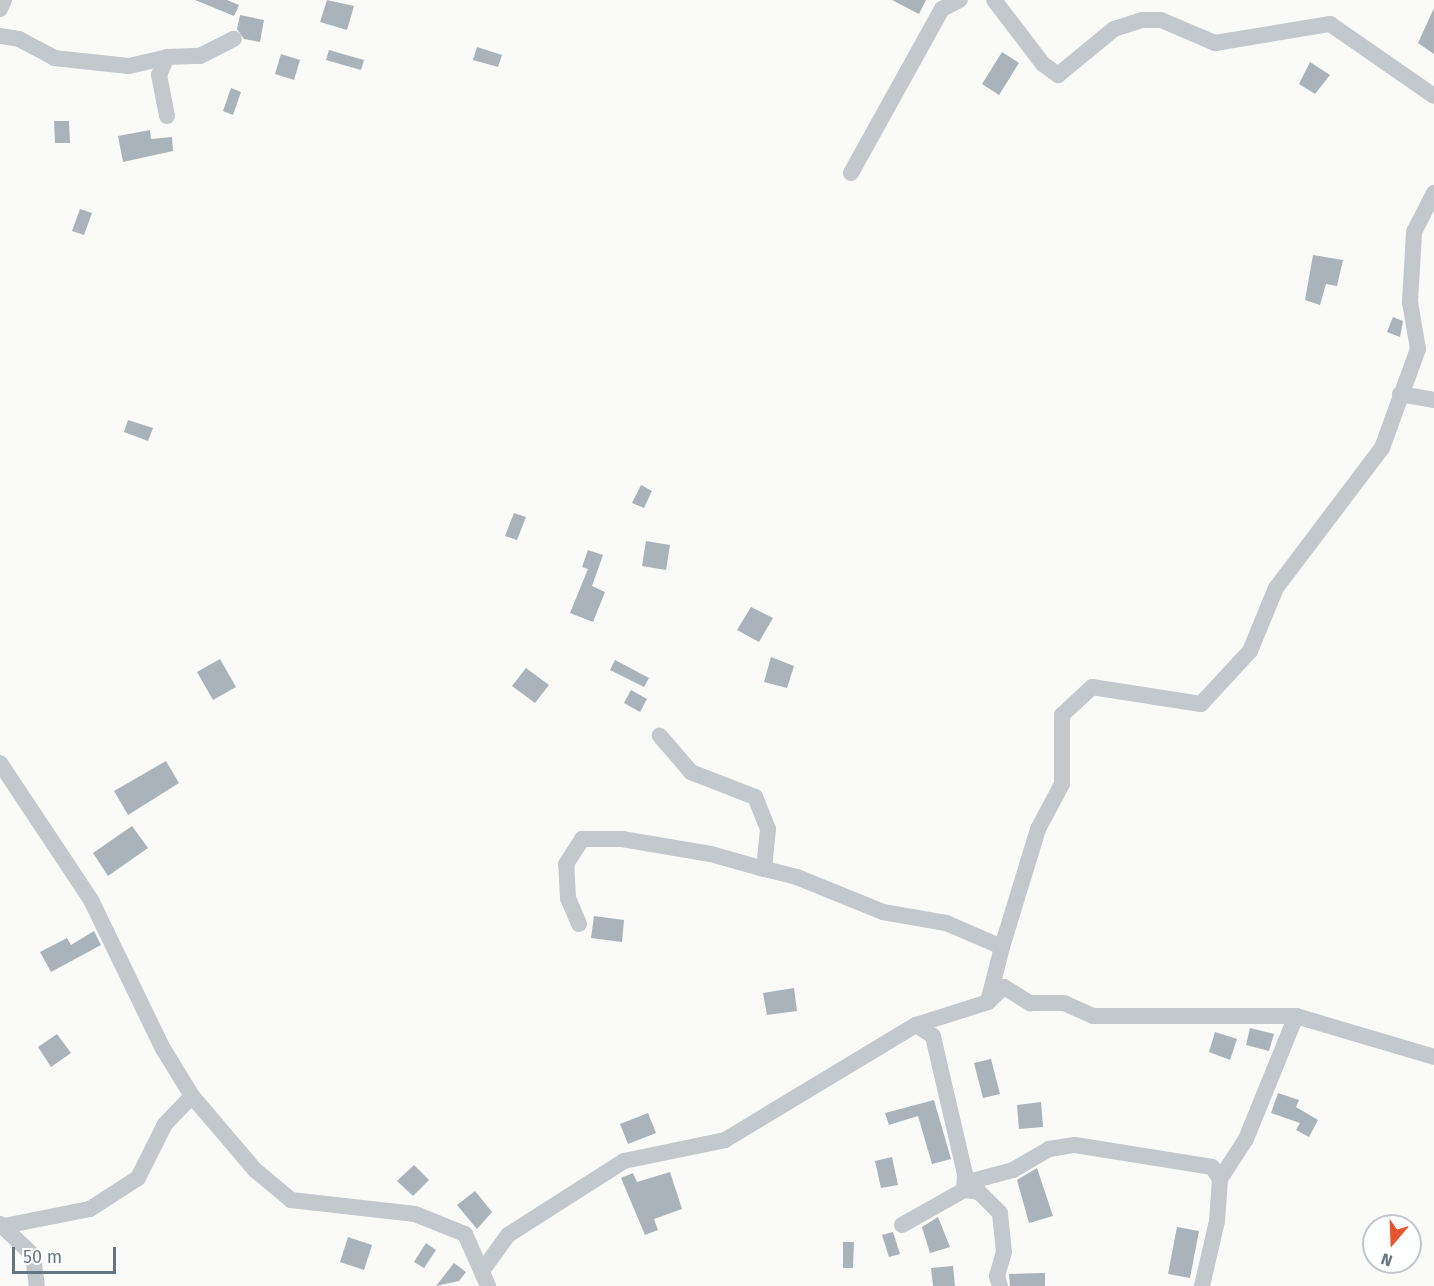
<!DOCTYPE html>
<style>
body{margin:0}
#map{position:relative;width:1434px;height:1286px;overflow:hidden;background:#fafaf8;font-family:"Fira Sans",sans-serif}
div>[style]{position:absolute}
.building>*{inset:0;background:#aab3b9}
.minor>*{height:16px;margin:-8px;padding:0 8px;transform-origin:8px;border-radius:8px;background:#c3c8cc}
span{translate:-50% -50%;white-space:nowrap;text-align:center;line-height:1.15;-webkit-text-stroke:6px #fff;paint-order:stroke}
.north{position:absolute;left:1362px;top:1214px;width:60px;height:60px;box-sizing:border-box;background:#fff;border:2px solid #c1c8cd;border-radius:50%;rotate:199deg;font-size:16px;font-weight:700;line-height:24px;text-align:center;color:#657683}
.north::after{content:'';display:block;margin:auto;width:21px;height:27px;background:#e4572e;clip-path:polygon(50% 0,100% 100%,50% 72%,0 100%)}
.scale{position:absolute;left:12px;top:1247px;width:104px;height:27px;box-sizing:border-box;border:3px solid #657683;border-top:0;padding-left:8px;font-size:18px;line-height:21px;white-space:nowrap;color:#657683;-webkit-text-stroke:4px #fff;paint-order:stroke}
</style>
<div id="map">
<div class="building">
<i style="clip-path:polygon(195px 0,227px 0,239px 5px,234px 16px)"></i>
<i style="clip-path:polygon(327px 0,354px 6px,347px 30px,320px 22px)"></i>
<i style="clip-path:polygon(892px 0,926px 0,919px 14px)"></i>
<i style="clip-path:polygon(1434px 8px,1434px 54px,1418px 43px)"></i>
<i style="clip-path:polygon(240px 15px,264px 20px,260px 42px,244px 39px,237px 29px)"></i>
<i style="clip-path:polygon(477px 47px,502px 55px,498px 67px,473px 60px)"></i>
<i style="clip-path:polygon(329px 50px,364px 60px,361px 70px,326px 60px)"></i>
<i style="clip-path:polygon(1002px 52px,1019px 63px,999px 95px,982px 84px)"></i>
<i style="clip-path:polygon(281px 54px,300px 60px,294px 80px,275px 74px)"></i>
<i style="clip-path:polygon(1310px 62px,1330px 75px,1315px 94px,1299px 84px)"></i>
<i style="clip-path:polygon(231px 88px,241px 92px,233px 115px,223px 111px)"></i>
<i style="clip-path:polygon(54px 121px,69px 121px,70px 143px,55px 143px)"></i>
<i style="clip-path:polygon(150px 130px,151px 139px,172px 137px,173px 151px,123px 162px,118px 136px)"></i>
<i style="clip-path:polygon(80px 209px,92px 213px,84px 235px,72px 231px)"></i>
<i style="clip-path:polygon(1313px 255px,1343px 260px,1337px 286px,1326px 284px,1320px 305px,1305px 300px)"></i>
<i style="clip-path:polygon(1393px 317px,1403px 321px,1400px 337px,1387px 332px)"></i>
<i style="clip-path:polygon(128px 420px,153px 428px,148px 441px,124px 432px)"></i>
<i style="clip-path:polygon(641px 485px,652px 491px,644px 508px,632px 503px)"></i>
<i style="clip-path:polygon(514px 513px,526px 517px,517px 540px,505px 536px)"></i>
<i style="clip-path:polygon(646px 541px,670px 545px,666px 570px,642px 566px)"></i>
<i style="clip-path:polygon(588px 550px,603px 555px,592px 586px,605px 592px,593px 622px,570px 613px,588px 569px,582px 567px)"></i>
<i style="clip-path:polygon(751px 607px,773px 618px,759px 642px,737px 630px)"></i>
<i style="clip-path:polygon(771px 657px,794px 666px,787px 688px,764px 682px)"></i>
<i style="clip-path:polygon(220px 659px,236px 687px,213px 700px,197px 672px)"></i>
<i style="clip-path:polygon(615px 660px,649px 678px,644px 687px,610px 670px)"></i>
<i style="clip-path:polygon(526px 668px,549px 685px,535px 703px,512px 686px)"></i>
<i style="clip-path:polygon(631px 690px,647px 699px,640px 712px,624px 703px)"></i>
<i style="clip-path:polygon(166px 761px,179px 783px,128px 815px,114px 791px)"></i>
<i style="clip-path:polygon(132px 826px,148px 848px,108px 876px,93px 853px)"></i>
<i style="clip-path:polygon(594px 916px,624px 920px,622px 942px,591px 938px)"></i>
<i style="clip-path:polygon(94px 931px,101px 945px,51px 972px,40px 952px,67px 938px,71px 945px)"></i>
<i style="clip-path:polygon(794px 988px,797px 1011px,767px 1015px,763px 993px)"></i>
<i style="clip-path:polygon(1250px 1028px,1274px 1034px,1269px 1051px,1246px 1045px)"></i>
<i style="clip-path:polygon(1215px 1032px,1237px 1039px,1230px 1060px,1209px 1052px)"></i>
<i style="clip-path:polygon(57px 1034px,71px 1053px,51px 1067px,38px 1047px)"></i>
<i style="clip-path:polygon(991px 1059px,1000px 1094px,983px 1098px,974px 1063px)"></i>
<i style="clip-path:polygon(1278px 1093px,1299px 1100px,1296px 1107px,1318px 1120px,1309px 1137px,1296px 1130px,1300px 1123px,1271px 1113px)"></i>
<i style="clip-path:polygon(934px 1100px,951px 1159px,932px 1164px,918px 1116px,889px 1125px,885px 1113px)"></i>
<i style="clip-path:polygon(1041px 1102px,1043px 1127px,1019px 1129px,1017px 1105px)"></i>
<i style="clip-path:polygon(648px 1113px,656px 1133px,628px 1144px,620px 1124px)"></i>
<i style="clip-path:polygon(892px 1157px,898px 1185px,881px 1188px,875px 1161px)"></i>
<i style="clip-path:polygon(414px 1165px,429px 1180px,413px 1196px,397px 1181px)"></i>
<i style="clip-path:polygon(1037px 1168px,1053px 1216px,1029px 1223px,1017px 1180px)"></i>
<i style="clip-path:polygon(670px 1172px,682px 1209px,654px 1219px,658px 1230px,645px 1235px,621px 1178px,633px 1173px,637px 1182px)"></i>
<i style="clip-path:polygon(475px 1191px,492px 1212px,477px 1229px,457px 1205px)"></i>
<i style="clip-path:polygon(938px 1217px,950px 1247px,930px 1253px,922px 1227px)"></i>
<i style="clip-path:polygon(1177px 1227px,1199px 1231px,1190px 1278px,1168px 1274px)"></i>
<i style="clip-path:polygon(893px 1232px,900px 1254px,889px 1257px,882px 1235px)"></i>
<i style="clip-path:polygon(348px 1237px,372px 1245px,364px 1270px,340px 1262px)"></i>
<i style="clip-path:polygon(843px 1242px,854px 1242px,853px 1268px,843px 1268px)"></i>
<i style="clip-path:polygon(426px 1243px,436px 1250px,424px 1268px,414px 1262px)"></i>
<i style="clip-path:polygon(454px 1263px,466px 1272px,459px 1281px,436px 1286px)"></i>
<i style="clip-path:polygon(953px 1266px,955px 1286px,933px 1286px,931px 1268px)"></i>
<i style="clip-path:polygon(1045px 1273px,1045px 1286px,1010px 1286px,1009px 1274px)"></i>
</div>
<div class="minor">
<i style="left:994px;top:0;width:81px;rotate:52.6deg"></i>
<i style="left:1043px;top:64px;width:19px;rotate:36deg"></i>
<i style="left:1058px;top:75px;width:72px;rotate:-39.4deg"></i>
<i style="left:1114px;top:29px;width:29px;rotate:-18deg"></i>
<i style="left:1142px;top:20px;width:19px"></i>
<i style="left:1161px;top:20px;width:59px;rotate:23.1deg"></i>
<i style="left:1215px;top:43px;width:117px;rotate:-9.4deg"></i>
<i style="left:1330px;top:24px;width:126px;rotate:34.7deg"></i>
<i style="left:0;top:9px;width:10px;rotate:-66deg"></i>
<i style="left:0;top:36px;width:19px;rotate:9deg"></i>
<i style="left:19px;top:39px;width:40px;rotate:28deg"></i>
<i style="left:54px;top:58px;width:75px;rotate:6.1deg"></i>
<i style="left:129px;top:66px;width:39px;rotate:-13deg"></i>
<i style="left:167px;top:57px;width:33px;rotate:-2deg"></i>
<i style="left:200px;top:56px;width:38px;rotate:-27deg"></i>
<i style="left:167px;top:116px;width:42px;rotate:-101deg"></i>
<i style="left:159px;top:75px;width:20px;rotate:-66deg"></i>
<i style="left:851px;top:173px;width:188px;rotate:-61deg"></i>
<i style="left:942px;top:9px;width:20px;rotate:-27deg"></i>
<i style="left:1400px;top:394px;width:35px;rotate:10deg"></i>
<i style="left:0;top:763px;width:164px;rotate:56.4deg"></i>
<i style="left:91px;top:900px;width:163px;rotate:64.2deg"></i>
<i style="left:162px;top:1047px;width:57px;rotate:58.5deg"></i>
<i style="left:192px;top:1096px;width:97px;rotate:49.6deg"></i>
<i style="left:255px;top:1170px;width:47px;rotate:39.8deg"></i>
<i style="left:291px;top:1200px;width:125px;rotate:6.4deg"></i>
<i style="left:415px;top:1214px;width:54px;rotate:21.8deg"></i>
<i style="left:465px;top:1234px;width:57px;rotate:66.1deg"></i>
<i style="left:579px;top:924px;width:28px;rotate:-113deg"></i>
<i style="left:568px;top:898px;width:34px;rotate:-93deg"></i>
<i style="left:566px;top:864px;width:30px;rotate:-57deg"></i>
<i style="left:582px;top:839px;width:40px"></i>
<i style="left:622px;top:839px;width:90px;rotate:9.6deg"></i>
<i style="left:711px;top:854px;width:55px;rotate:15.8deg"></i>
<i style="left:1002px;top:947px;width:123px;rotate:-73deg"></i>
<i style="left:1038px;top:829px;width:51px;rotate:-61.9deg"></i>
<i style="left:1062px;top:784px;width:69px;rotate:-90deg"></i>
<i style="left:1062px;top:715px;width:41px;rotate:-43deg"></i>
<i style="left:1092px;top:687px;width:110px;rotate:8.9deg"></i>
<i style="left:1201px;top:704px;width:72px;rotate:-47.2deg"></i>
<i style="left:1250px;top:651px;width:68px;rotate:-67.6deg"></i>
<i style="left:1276px;top:588px;width:176px;rotate:-52.9deg"></i>
<i style="left:1382px;top:448px;width:105px;rotate:-70deg"></i>
<i style="left:1418px;top:349px;width:48px;rotate:-99.7deg"></i>
<i style="left:1410px;top:302px;width:70px;rotate:-86.7deg"></i>
<i style="left:1414px;top:232px;width:44px;rotate:-62.9deg"></i>
<i style="left:988px;top:1002px;width:22px;rotate:-43deg"></i>
<i style="left:1004px;top:987px;width:31px;rotate:32deg"></i>
<i style="left:1030px;top:1003px;width:34px"></i>
<i style="left:1064px;top:1003px;width:32px;rotate:24deg"></i>
<i style="left:1093px;top:1016px;width:203px"></i>
<i style="left:1296px;top:1016px;width:144px;rotate:16.5deg"></i>
<i style="left:0;top:1224px;width:45px;rotate:43.2deg"></i>
<i style="left:33px;top:1255px;width:31px;rotate:83deg"></i>
<i style="left:902px;top:1225px;width:71px;rotate:-29.4deg"></i>
<i style="left:964px;top:1190px;width:16px;rotate:-86deg"></i>
<i style="left:965px;top:1174px;width:142px;rotate:-103.1deg"></i>
<i style="left:933px;top:1036px;width:20px;rotate:-147deg"></i>
<i style="left:4px;top:1226px;width:88px;rotate:-11.2deg"></i>
<i style="left:90px;top:1209px;width:57px;rotate:-32.9deg"></i>
<i style="left:138px;top:1178px;width:60px;rotate:-63.4deg"></i>
<i style="left:165px;top:1124px;width:39px;rotate:-46deg"></i>
<i style="left:482px;top:1271px;width:44px;rotate:-54.2deg"></i>
<i style="left:508px;top:1235px;width:138px;rotate:-32.5deg"></i>
<i style="left:624px;top:1161px;width:103px;rotate:-11.7deg"></i>
<i style="left:725px;top:1140px;width:223px;rotate:-31.1deg"></i>
<i style="left:916px;top:1025px;width:76px;rotate:-17.7deg"></i>
<i style="left:988px;top:1002px;width:57px;rotate:-75.7deg"></i>
<i style="left:1002px;top:947px;width:61px;rotate:-156.8deg"></i>
<i style="left:946px;top:923px;width:64px;rotate:-170.1deg"></i>
<i style="left:883px;top:912px;width:93px;rotate:-157.9deg"></i>
<i style="left:797px;top:877px;width:34px;rotate:-166deg"></i>
<i style="left:764px;top:869px;width:40px;rotate:-84.3deg"></i>
<i style="left:768px;top:829px;width:35px;rotate:-112deg"></i>
<i style="left:755px;top:797px;width:69px;rotate:-158.7deg"></i>
<i style="left:691px;top:772px;width:48px;rotate:-130.7deg"></i>
<i style="left:1000px;top:1286px;width:10px;rotate:-107deg"></i>
<i style="left:997px;top:1276px;width:25px;rotate:-74deg"></i>
<i style="left:1004px;top:1252px;width:39px;rotate:-96deg"></i>
<i style="left:1000px;top:1213px;width:30px;rotate:-135deg"></i>
<i style="left:979px;top:1192px;width:15px;rotate:-172deg"></i>
<i style="left:964px;top:1190px;width:12px;rotate:-48deg"></i>
<i style="left:972px;top:1181px;width:42px;rotate:-15deg"></i>
<i style="left:1013px;top:1170px;width:42px;rotate:-30.3deg"></i>
<i style="left:1049px;top:1149px;width:26px;rotate:-9deg"></i>
<i style="left:1075px;top:1145px;width:139px;rotate:9.1deg"></i>
<i style="left:1212px;top:1167px;width:14px;rotate:56deg"></i>
<i style="left:1202px;top:1286px;width:67px;rotate:-77deg"></i>
<i style="left:1217px;top:1221px;width:42px;rotate:-85.9deg"></i>
<i style="left:1220px;top:1179px;width:48px;rotate:-57deg"></i>
<i style="left:1246px;top:1139px;width:133px;rotate:-67.9deg"></i>
</div>
<div class="north">N</div>
<div class="scale">50 m</div>
</div>
